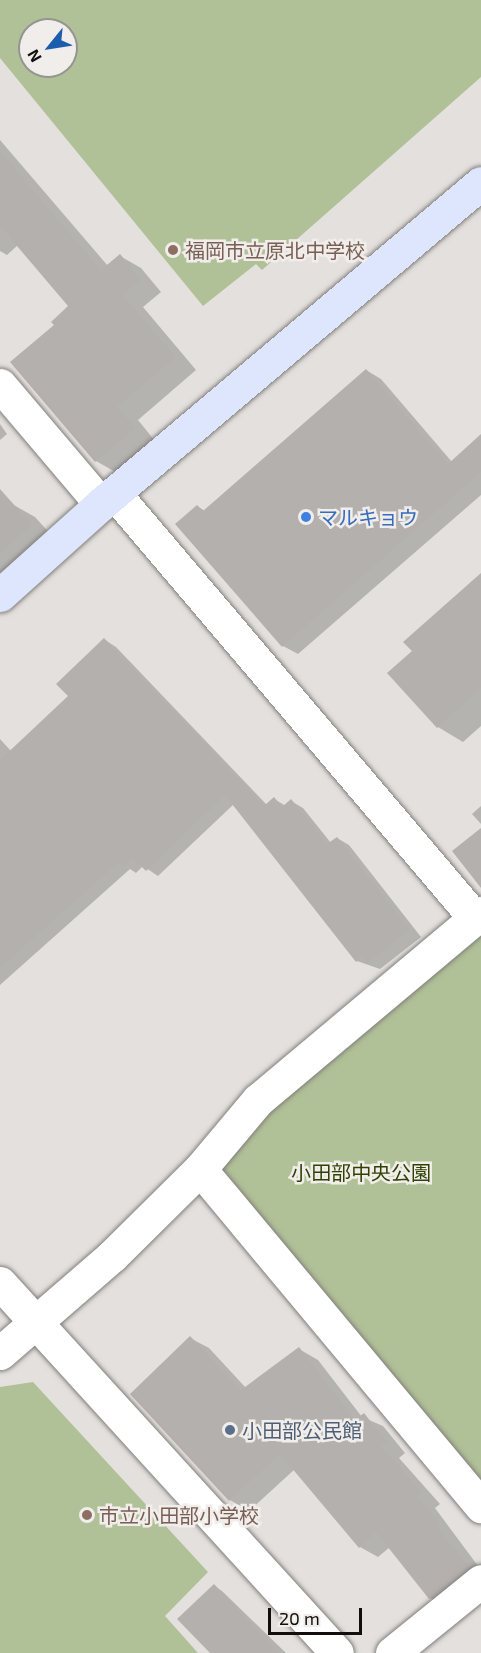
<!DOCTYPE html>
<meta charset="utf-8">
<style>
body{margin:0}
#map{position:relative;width:481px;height:1653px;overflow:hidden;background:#e3e0dd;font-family:"Exo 2","Noto Sans JP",sans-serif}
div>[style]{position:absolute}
.green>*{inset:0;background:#b0c097}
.shadow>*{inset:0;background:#0003}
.building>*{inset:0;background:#b4b0ae}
.roads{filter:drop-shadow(0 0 2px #817f7c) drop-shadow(0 0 2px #817f7c)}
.street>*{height:33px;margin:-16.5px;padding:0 16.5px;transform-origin:16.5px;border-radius:16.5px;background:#fff}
.secondary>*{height:33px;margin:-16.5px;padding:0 16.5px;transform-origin:16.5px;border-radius:16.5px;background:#dee6fd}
.dots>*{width:16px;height:16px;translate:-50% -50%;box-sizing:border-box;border:3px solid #f0edea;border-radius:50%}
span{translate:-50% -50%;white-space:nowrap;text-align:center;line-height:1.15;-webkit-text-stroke:5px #f0edea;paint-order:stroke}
.education-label{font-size:20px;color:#785e54}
.left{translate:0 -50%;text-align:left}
.shop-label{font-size:20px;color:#366cbe}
.park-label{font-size:20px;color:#304200}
.service-label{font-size:20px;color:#4e5e75}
.north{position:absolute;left:18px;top:18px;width:60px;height:60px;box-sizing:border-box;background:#f0edea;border:2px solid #969492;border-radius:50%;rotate:240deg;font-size:16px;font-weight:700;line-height:24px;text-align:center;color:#100f0e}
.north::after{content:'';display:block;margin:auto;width:21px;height:27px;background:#1d5dae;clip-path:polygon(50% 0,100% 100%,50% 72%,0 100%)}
.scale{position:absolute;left:268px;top:1608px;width:94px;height:27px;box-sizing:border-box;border:3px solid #100f0e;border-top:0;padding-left:8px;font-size:18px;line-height:21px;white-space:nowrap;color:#100f0e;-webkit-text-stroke:4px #f0edea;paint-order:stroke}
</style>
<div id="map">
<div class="green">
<i style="clip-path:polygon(evenodd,0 0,481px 0,481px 77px,262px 270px,256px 264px,203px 306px,0 58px,0 0,30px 30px,66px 30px,66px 66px,30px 66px,30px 30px)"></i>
<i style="clip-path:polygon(481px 913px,481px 1506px,200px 1169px)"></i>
<i style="clip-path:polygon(33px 1382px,208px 1572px,165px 1616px,198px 1653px,0 1653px,0 1387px)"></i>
</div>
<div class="shadow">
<i style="clip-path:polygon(0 140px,108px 266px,120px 256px,141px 268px,161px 292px,143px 307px,196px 370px,138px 420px,155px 441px,117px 473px,96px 461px,56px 325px,71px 306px,18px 245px,7px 255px,0 251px)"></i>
<i style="clip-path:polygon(366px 370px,381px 379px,452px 462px,481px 436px,481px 495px,298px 654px,283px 646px,197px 506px,205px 511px)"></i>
<i style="clip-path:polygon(0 424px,7px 434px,0 440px)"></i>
<i style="clip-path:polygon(0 503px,12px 504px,35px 517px,55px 539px,0 587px)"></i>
<i style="clip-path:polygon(481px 574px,481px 726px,463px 742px,438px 727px,414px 651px)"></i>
<i style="clip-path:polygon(105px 640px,116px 647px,267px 805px,274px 799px,286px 806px,291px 801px,303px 808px,331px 843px,337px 838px,349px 845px,421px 937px,380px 969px,357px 961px,234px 804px,158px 876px,143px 866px,136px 873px,130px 869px,0 985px,0 739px,11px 751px,70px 696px)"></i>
<i style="clip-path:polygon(481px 806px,481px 824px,472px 814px)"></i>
<i style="clip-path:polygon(190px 1338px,209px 1348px,246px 1388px,299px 1349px,318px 1360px,362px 1417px,383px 1426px,405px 1453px,399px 1458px,440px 1504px,435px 1508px,481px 1570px,449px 1609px,430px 1598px,390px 1547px,378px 1557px,360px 1547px,295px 1469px,249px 1511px,230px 1500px)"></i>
<i style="clip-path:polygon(214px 1586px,222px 1591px,286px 1653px,212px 1653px)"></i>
</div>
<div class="building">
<i style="clip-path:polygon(0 151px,101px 270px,120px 254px,141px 279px,123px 295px,176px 357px,117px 407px,135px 428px,95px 462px,10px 362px,54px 325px,51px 322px,68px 306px,0 226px)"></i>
<i style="clip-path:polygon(366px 369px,448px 464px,481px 434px,481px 472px,282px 647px,175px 524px,197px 505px,203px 511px)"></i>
<i style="clip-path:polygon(0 489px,32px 525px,0 553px)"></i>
<i style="clip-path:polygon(481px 573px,481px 688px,437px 728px,387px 673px,412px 651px,403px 642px)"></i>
<i style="clip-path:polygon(104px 638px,264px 806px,274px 797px,282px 807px,291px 799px,327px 844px,337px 837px,410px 930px,367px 963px,362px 957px,356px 962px,225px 795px,146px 871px,133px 858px,123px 867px,119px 862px,0 968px,0 760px,68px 696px,56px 684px)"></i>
<i style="clip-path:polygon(481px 828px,481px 888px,452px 851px)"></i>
<i style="clip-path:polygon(190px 1336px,241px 1390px,299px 1347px,355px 1420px,364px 1413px,387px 1442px,381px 1446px,422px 1492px,417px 1496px,440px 1523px,436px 1526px,469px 1566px,429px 1599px,376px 1532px,359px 1548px,280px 1454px,229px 1501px,130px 1394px)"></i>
<i style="clip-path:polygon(214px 1584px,279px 1653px,210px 1653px,177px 1619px)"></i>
</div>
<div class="roads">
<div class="street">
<i style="left:0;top:385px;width:156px;rotate:49.7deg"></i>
<i style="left:114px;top:493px;width:558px;rotate:49.66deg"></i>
<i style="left:200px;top:1169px;width:439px;rotate:50.2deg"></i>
<i style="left:0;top:1283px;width:500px;rotate:47.67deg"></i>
<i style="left:0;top:1353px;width:148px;rotate:-40.9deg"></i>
<i style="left:112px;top:1256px;width:124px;rotate:-44.7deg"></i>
<i style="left:200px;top:1169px;width:90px;rotate:-50deg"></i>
<i style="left:258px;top:1100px;width:291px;rotate:-40deg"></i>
<i style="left:392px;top:1653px;width:114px;rotate:-39deg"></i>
</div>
<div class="secondary">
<i style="left:0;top:595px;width:136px;rotate:-42deg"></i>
<i style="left:101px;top:504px;width:497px;rotate:-40.2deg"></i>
</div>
</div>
<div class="dots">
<i style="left:173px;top:250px;background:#8d6e63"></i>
<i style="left:306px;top:517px;background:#3f7fe0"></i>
<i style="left:230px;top:1430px;background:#5c6f8a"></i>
<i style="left:87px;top:1515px;background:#8d6e63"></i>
</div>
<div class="education-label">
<span class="left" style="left:185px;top:250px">福岡市立原北中学校</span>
<span class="left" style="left:99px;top:1515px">市立小田部小学校</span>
</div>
<div class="shop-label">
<span class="left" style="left:318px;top:517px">マルキョウ</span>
</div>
<div class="park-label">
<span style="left:361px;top:1172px">小田部中央公園</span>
</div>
<div class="service-label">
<span class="left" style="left:242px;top:1430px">小田部公民館</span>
</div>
<div class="north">N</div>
<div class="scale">20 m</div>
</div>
